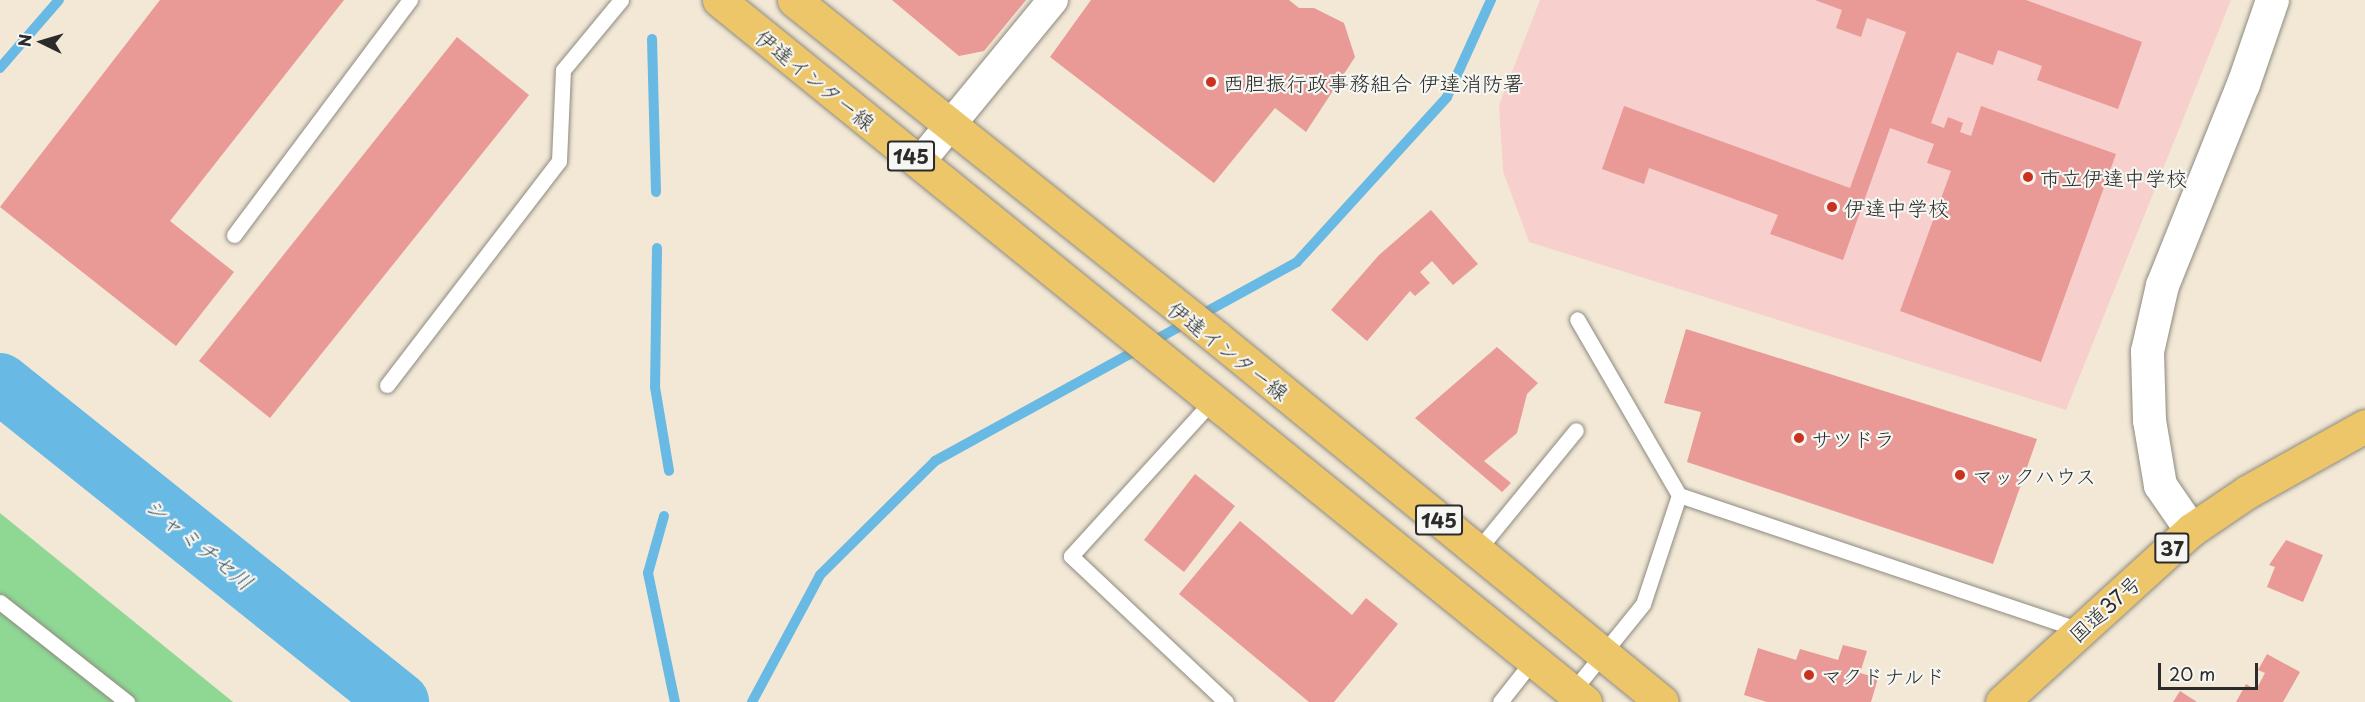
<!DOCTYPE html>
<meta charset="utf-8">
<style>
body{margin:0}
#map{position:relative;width:2365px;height:702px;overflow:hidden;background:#f2e8d5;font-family:"Playpen Sans","Klee One",sans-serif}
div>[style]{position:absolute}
.built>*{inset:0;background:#f7d0cd}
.green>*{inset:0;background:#8ed894}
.stream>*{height:10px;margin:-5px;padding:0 5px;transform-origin:5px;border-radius:5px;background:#68bae4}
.river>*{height:60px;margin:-30px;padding:0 30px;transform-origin:30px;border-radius:30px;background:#68bae4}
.building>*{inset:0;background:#e99996}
.roads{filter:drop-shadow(0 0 2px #8e8a80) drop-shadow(0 0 2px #8e8a80)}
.service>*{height:15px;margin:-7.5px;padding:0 7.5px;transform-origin:7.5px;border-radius:7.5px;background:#fff}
.minor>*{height:30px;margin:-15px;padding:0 15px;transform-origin:15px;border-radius:15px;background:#fff}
.tertiary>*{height:33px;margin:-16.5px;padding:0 16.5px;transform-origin:16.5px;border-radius:16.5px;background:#fff}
.primary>*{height:33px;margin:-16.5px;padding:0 16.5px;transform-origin:16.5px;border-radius:16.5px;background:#ecc669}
.trunk>*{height:33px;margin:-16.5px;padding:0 16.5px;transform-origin:16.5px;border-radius:16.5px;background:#ecc669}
.dots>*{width:16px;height:16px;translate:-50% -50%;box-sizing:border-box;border:3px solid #f6f6f2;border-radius:50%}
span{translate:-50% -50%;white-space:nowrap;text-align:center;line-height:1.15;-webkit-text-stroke:4.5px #f6f6f2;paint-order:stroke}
.shield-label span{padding:2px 4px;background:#f6f6f2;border:2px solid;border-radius:4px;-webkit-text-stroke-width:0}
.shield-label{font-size:20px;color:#2b2b2b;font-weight:700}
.street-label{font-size:21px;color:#2b2b2b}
.poi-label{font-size:21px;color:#2b2b2b}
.left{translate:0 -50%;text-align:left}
.water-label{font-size:22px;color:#3d5662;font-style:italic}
.north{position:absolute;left:12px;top:12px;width:60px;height:60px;-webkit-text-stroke:4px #f6f6f2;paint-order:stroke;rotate:275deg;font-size:16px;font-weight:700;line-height:24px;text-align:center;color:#2b2b2b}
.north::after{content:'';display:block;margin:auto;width:21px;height:27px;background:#2b2b2b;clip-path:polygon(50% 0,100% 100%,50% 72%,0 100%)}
.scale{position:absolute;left:2158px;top:663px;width:100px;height:27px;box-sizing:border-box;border:3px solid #2b2b2b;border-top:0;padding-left:8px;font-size:18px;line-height:21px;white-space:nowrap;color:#2b2b2b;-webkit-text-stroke:4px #f6f6f2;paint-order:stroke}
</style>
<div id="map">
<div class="built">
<i style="clip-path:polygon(1540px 0,2231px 0,2066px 410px,1529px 242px,1503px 171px,1499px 105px)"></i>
</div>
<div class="green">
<i style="clip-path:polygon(0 513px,233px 702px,0 702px)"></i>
</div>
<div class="stream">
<i style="left:652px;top:39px;width:153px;rotate:88.5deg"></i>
<i style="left:0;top:68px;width:90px;rotate:-49.1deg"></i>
<i style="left:657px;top:248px;width:139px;rotate:90.8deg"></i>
<i style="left:655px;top:387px;width:85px;rotate:80.5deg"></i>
<i style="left:664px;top:516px;width:59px;rotate:105.7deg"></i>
<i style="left:648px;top:573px;width:132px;rotate:78.2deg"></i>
<i style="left:752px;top:702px;width:144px;rotate:-61.8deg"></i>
<i style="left:820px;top:575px;width:162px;rotate:-44.7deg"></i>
<i style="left:935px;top:461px;width:413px;rotate:-28.8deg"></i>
<i style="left:1297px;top:262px;width:223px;rotate:-47.7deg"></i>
<i style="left:1447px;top:97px;width:107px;rotate:-65.6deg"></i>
</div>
<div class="river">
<i style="left:0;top:383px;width:511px;rotate:38.64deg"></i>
</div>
<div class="building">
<i style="clip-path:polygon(160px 0,344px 0,170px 221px,234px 272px,176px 346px,0 207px)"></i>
<i style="clip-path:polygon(892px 0,1026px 0,984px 51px,959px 56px)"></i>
<i style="clip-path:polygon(1091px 0,1289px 0,1299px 8px,1314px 8px,1344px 23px,1355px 57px,1306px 132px,1275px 108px,1214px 183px,1050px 57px)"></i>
<i style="clip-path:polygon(1815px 0,2026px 0,2142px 42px,2118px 109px,2037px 80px,2042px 66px,1998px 50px,1993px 65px,1957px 52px,1931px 123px,1944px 128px,1948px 117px,1963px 123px,1960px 132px,1971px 136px,1981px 106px,2116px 154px,2041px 362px,1900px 311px,1951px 171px,1927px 163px,1934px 144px,1890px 128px,1843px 260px,1770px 234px,1778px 215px,1649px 168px,1644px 184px,1602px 169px,1624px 106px,1850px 188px,1906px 32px,1867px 18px,1861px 37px,1836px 28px,1842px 10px)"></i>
<i style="clip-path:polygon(457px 37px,529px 95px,270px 418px,199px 361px)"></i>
<i style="clip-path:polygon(1431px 210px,1478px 264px,1453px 285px,1432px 261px,1420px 272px,1430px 283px,1415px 296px,1410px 291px,1367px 341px,1331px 310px,1379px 255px)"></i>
<i style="clip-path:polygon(1686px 329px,2037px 439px,1993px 564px,1687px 462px,1701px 412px,1664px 403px)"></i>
<i style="clip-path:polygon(1497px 347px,1538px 383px,1527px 394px,1517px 433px,1484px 461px,1511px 483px,1502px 492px,1415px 418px)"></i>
<i style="clip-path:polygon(1195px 474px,1235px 506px,1184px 572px,1144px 540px)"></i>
<i style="clip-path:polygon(1240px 521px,1352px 615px,1366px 598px,1398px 624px,1334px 702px,1309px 702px,1179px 594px)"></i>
<i style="clip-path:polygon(2286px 540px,2323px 555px,2303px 602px,2267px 587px,2275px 567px,2269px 565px)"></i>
<i style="clip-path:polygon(1843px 645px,1867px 651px,1860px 673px,1878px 678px,1871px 702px,1767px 702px,1744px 695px,1758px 648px,1796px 660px,1800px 649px,1838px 660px)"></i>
<i style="clip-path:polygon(2267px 654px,2300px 672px,2283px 702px,2236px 702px,2246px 684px,2256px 690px,2265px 673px,2258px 670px)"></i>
<i style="clip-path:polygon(2180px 691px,2197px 702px,2173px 702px)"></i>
</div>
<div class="roads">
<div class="service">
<i style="left:234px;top:235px;width:294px;rotate:-53.2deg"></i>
<i style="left:387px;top:385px;width:282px;rotate:-52.5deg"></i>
<i style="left:559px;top:161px;width:91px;rotate:-87.5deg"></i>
<i style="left:563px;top:70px;width:91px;rotate:-50.4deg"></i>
<i style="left:1213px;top:400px;width:211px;rotate:132.3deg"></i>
<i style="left:1071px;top:556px;width:213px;rotate:43.3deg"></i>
<i style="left:1679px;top:495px;width:422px;rotate:18.6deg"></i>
<i style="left:1477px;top:551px;width:156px;rotate:-50.7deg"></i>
<i style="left:0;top:602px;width:162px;rotate:38.2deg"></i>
<i style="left:1572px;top:692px;width:113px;rotate:-51.1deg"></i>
<i style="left:1643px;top:604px;width:115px;rotate:-71.7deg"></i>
<i style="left:1679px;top:495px;width:203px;rotate:-120.1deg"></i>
<i style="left:1500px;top:702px;width:53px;rotate:-51.8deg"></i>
</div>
<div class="minor">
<i style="left:919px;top:163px;width:211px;rotate:-50.6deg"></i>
</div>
<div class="tertiary">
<i style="left:2191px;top:530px;width:55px;rotate:-124.6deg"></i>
<i style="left:2160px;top:485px;width:66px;rotate:-99.6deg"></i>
<i style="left:2149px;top:420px;width:69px;rotate:-91.7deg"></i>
<i style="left:2147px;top:351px;width:68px;rotate:-77.2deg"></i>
<i style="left:2162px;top:285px;width:217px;rotate:-68.1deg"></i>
<i style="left:2243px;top:84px;width:89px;rotate:-71deg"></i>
</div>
<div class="primary">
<i style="left:719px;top:0;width:1115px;rotate:39.03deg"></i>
<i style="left:794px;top:0;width:540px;rotate:38.61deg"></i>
<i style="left:1216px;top:337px;width:576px;rotate:39.3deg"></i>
</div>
<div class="trunk">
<i style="left:2002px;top:702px;width:256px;rotate:-42.3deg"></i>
<i style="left:2191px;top:530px;width:68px;rotate:-34.2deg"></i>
<i style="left:2247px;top:492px;width:135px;rotate:-29.2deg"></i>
</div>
</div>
<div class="dots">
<i style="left:1211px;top:82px;background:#c8321e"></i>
<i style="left:2028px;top:177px;background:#c8321e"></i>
<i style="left:1832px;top:207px;background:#c8321e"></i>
<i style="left:1799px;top:438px;background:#c8321e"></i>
<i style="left:1960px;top:475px;background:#c8321e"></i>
<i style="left:1809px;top:675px;background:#c8321e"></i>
</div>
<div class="shield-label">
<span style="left:911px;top:156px">145</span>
<span style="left:1439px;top:520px">145</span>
<span style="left:2172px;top:548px">37</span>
</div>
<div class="street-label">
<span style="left:816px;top:79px;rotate:39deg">伊達インター線</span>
<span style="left:1229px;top:350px;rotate:38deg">伊達インター線</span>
<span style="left:2104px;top:608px;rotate:-42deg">国道37号</span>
</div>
<div class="poi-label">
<span class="left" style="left:1223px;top:82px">西胆振行政事務組合 伊達消防署</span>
<span class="left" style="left:2040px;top:177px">市立伊達中学校</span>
<span class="left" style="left:1844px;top:207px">伊達中学校</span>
<span class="left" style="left:1811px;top:438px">サツドラ</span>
<span class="left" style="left:1972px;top:475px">マックハウス</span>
<span class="left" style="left:1821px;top:675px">マクドナルド</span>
</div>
<div class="water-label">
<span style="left:200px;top:543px;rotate:39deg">シャミチセ川</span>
</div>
<div class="north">N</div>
<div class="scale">20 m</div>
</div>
